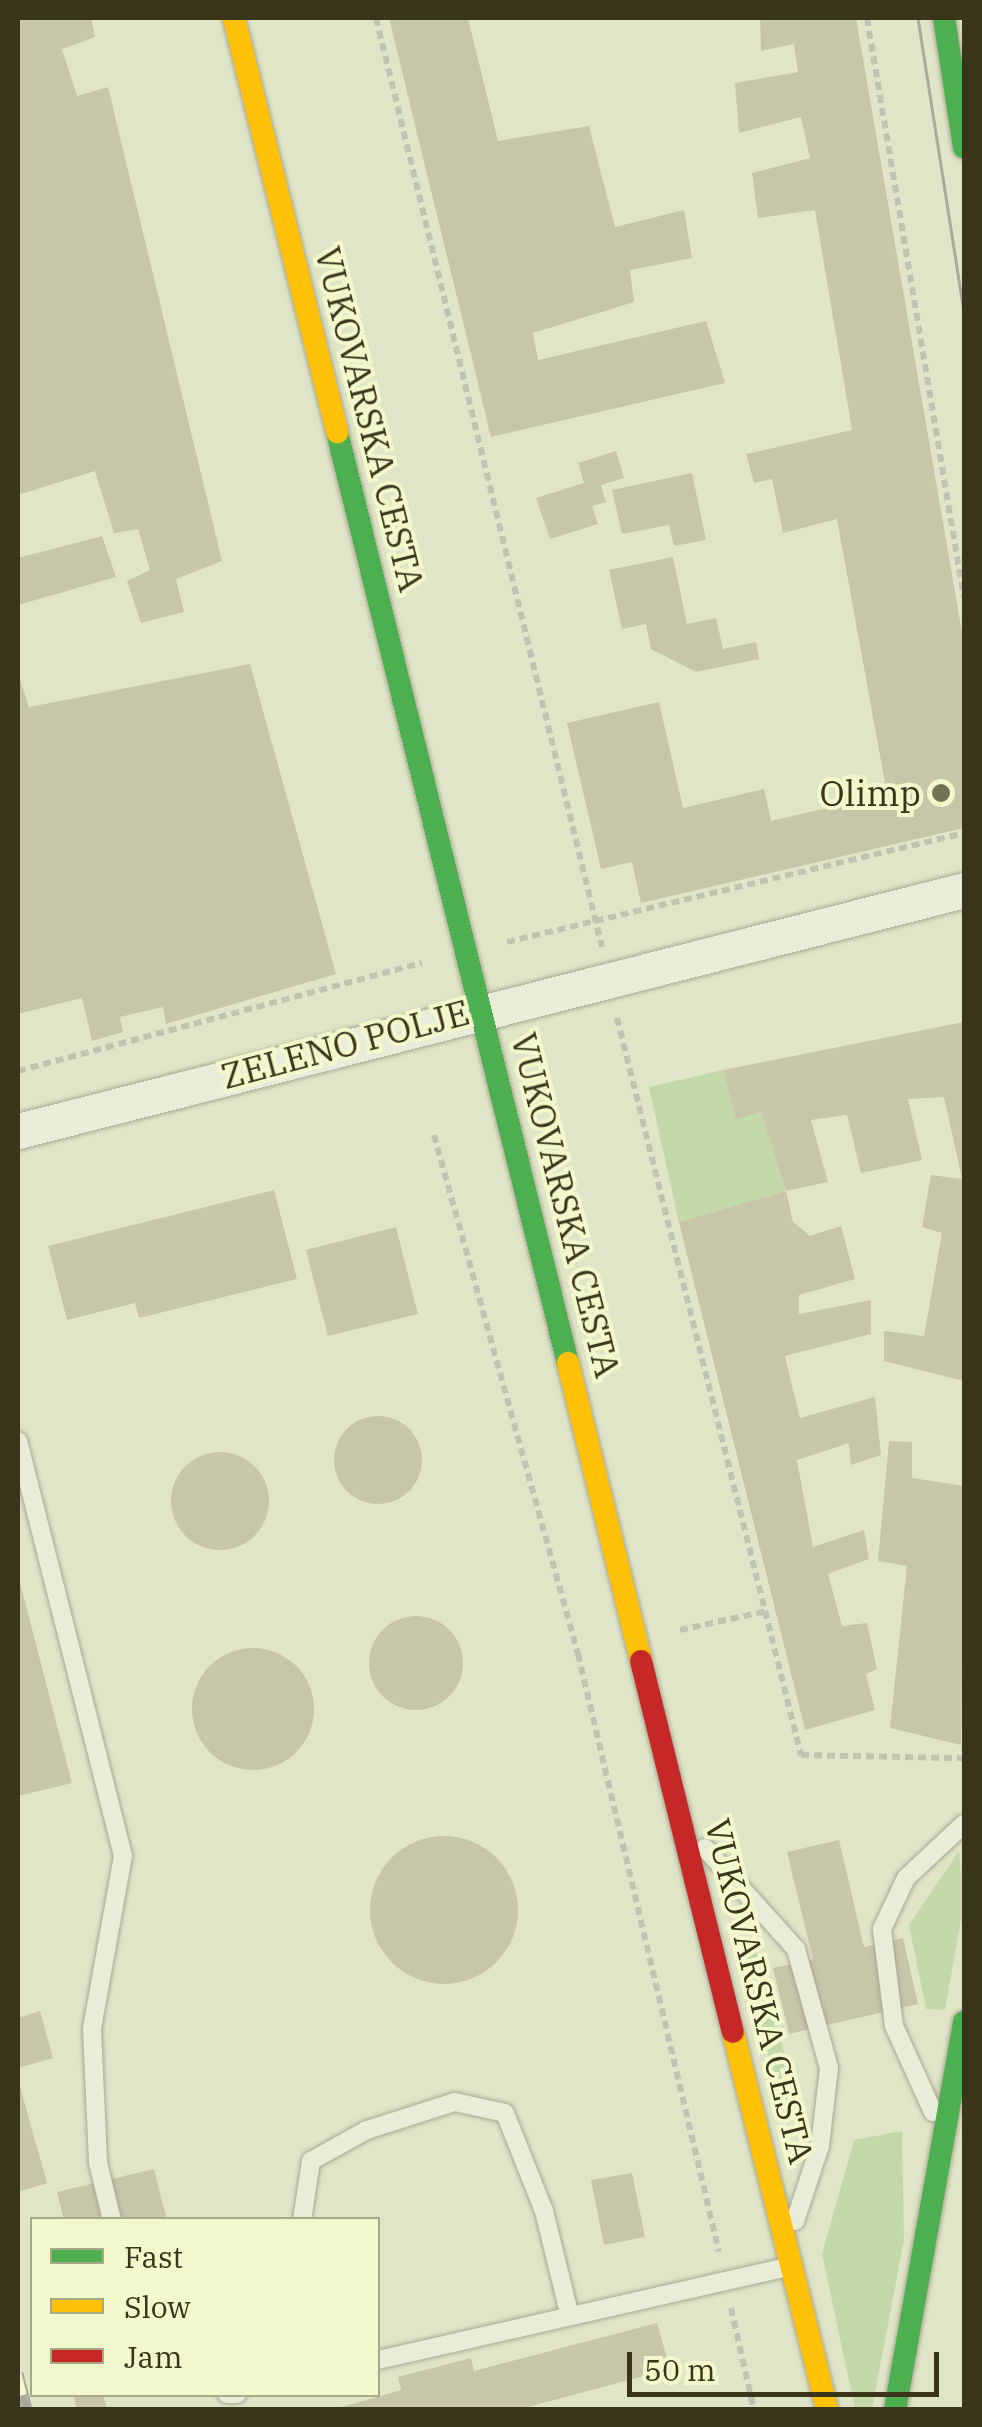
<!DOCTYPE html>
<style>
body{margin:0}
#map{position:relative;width:982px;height:2427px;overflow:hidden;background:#e1e5c8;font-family:"IBM Plex Serif",serif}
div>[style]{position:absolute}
.green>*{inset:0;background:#c4d9a9}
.building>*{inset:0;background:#c7c6a9}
.round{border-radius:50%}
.path>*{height:6px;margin-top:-3px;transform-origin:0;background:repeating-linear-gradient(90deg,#c2c4b1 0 8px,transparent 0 13px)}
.roads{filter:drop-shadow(0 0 2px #a7a992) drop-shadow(0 0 2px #a7a992)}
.lane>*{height:18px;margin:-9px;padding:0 9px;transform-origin:9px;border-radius:9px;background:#eaecda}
.street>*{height:35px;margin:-17.5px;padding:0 17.5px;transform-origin:17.5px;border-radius:17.5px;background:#eaecda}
.fast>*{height:22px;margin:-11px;padding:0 11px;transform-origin:11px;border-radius:11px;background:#4caf50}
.slow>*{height:22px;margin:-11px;padding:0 11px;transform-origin:11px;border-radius:11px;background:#ffc107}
.jam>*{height:22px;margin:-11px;padding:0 11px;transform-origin:11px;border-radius:11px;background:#c62828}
.tram>*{height:2.5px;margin:-1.25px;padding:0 1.25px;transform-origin:1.25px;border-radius:1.25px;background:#a9aa9b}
.rail>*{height:11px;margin-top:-5.5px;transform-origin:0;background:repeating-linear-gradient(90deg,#f2f8cc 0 22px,#a9aa9b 0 44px);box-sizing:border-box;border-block:2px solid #a9aa9b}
.dots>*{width:28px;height:28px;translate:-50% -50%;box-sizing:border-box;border:5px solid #f2f8cc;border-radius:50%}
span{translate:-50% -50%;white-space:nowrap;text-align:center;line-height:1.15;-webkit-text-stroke:8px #f2f8cc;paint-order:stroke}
.street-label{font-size:35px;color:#38351a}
.poi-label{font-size:35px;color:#38351a}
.right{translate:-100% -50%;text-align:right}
.frame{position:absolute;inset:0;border:20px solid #38351a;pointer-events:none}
.legend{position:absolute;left:30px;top:2217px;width:350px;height:180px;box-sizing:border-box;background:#f2f8cc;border:2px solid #a8aa85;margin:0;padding:12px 18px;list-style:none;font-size:30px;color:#38351a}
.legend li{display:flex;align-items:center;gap:20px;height:50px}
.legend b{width:50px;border:2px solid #a8aa85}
.scale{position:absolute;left:627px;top:2352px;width:312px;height:45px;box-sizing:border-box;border:5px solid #38351a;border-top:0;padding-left:12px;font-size:30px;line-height:35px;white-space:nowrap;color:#38351a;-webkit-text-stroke:8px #f2f8cc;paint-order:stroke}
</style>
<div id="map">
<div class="green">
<i style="clip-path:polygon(723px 1070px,736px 1118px,761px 1112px,786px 1191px,679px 1222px,649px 1087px)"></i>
<i style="clip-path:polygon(959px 1851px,964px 1903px,945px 2010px,926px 2009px,909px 1925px)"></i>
<i style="clip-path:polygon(753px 1938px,797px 2100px,780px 2106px,742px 1947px)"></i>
<i style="clip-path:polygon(902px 2131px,904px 2240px,872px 2409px,855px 2409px,822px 2254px,854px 2140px)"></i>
</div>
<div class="building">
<i style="clip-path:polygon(18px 18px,91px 18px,95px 37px,62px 49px,77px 96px,108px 87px,222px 561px,176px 579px,184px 612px,141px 623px,127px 581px,150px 570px,138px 529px,114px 533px,95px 471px,18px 495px)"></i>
<i style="clip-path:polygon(389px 18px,468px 18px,498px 141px,589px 126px,615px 227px,684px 210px,692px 258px,630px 270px,634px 302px,533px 333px,538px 360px,706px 321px,725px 383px,491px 437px)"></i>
<i style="clip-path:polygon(760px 18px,856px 18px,964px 644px,964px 828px,641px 903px,632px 862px,601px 869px,567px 723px,659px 702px,683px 808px,764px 789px,771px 821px,887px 794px,837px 519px,783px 533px,772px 479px,754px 483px,746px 454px,852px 430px,815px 210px,758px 218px,752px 173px,810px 158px,801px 117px,739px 133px,735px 83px,798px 72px,794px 44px,761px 51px)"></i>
<i style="clip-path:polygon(616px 451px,624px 478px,601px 485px,606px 502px,592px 506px,598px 524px,550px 539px,536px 498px,584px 483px,578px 463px)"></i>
<i style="clip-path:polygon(692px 473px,706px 540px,674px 546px,669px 525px,622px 534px,612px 490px)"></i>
<i style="clip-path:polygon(102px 536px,116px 577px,18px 605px,18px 558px)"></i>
<i style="clip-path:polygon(673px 557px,687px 624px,716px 618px,723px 649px,756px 642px,759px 659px,696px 672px,651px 649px,646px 624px,622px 629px,609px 570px)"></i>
<i style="clip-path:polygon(250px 664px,336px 974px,166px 1024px,163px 1007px,120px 1017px,123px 1032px,92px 1041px,82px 998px,18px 1014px,18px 673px,29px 707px)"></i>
<i style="clip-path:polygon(964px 1022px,964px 1381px,884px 1361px,884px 1331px,924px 1336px,942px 1233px,922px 1227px,931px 1175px,962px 1179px,944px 1097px,908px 1099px,922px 1160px,861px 1173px,847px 1115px,811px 1120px,828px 1182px,786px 1191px,761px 1112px,736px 1119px,723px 1070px)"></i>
<i style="clip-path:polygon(274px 1190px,297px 1279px,139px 1318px,135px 1303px,67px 1320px,48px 1246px)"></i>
<i style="clip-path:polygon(786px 1191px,793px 1222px,810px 1236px,841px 1226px,855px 1279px,799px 1295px,799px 1314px,871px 1300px,871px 1334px,785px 1356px,800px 1418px,875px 1397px,881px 1455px,851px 1465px,849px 1443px,797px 1460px,813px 1547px,864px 1530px,869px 1559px,828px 1574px,842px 1626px,867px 1623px,877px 1669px,866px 1674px,875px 1710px,805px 1730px,679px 1222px)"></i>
<i style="clip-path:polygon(396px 1227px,418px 1314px,328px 1336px,306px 1250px)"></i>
<i class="round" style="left:334px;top:1416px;width:88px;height:88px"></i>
<i style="clip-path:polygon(889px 1441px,912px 1442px,912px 1478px,964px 1486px,961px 1745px,890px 1728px,907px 1566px,878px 1561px)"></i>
<i class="round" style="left:171px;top:1452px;width:98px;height:98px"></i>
<i style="clip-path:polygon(18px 1575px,72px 1783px,18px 1796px)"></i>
<i class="round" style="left:369px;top:1616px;width:94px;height:94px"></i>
<i class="round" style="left:192px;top:1648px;width:122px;height:122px"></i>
<i class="round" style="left:370px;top:1836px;width:148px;height:148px"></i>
<i style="clip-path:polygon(839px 1840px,864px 1947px,903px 1938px,918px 2004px,789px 2034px,773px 1968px,813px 1959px,787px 1852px)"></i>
<i style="clip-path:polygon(40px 2011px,53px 2058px,18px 2068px,18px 2018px)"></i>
<i style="clip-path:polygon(19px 2083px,47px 2183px,18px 2192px,18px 2083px)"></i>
<i style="clip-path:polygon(154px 2169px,167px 2220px,64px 2220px,57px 2192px)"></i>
<i style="clip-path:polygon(632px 2173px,645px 2237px,604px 2245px,591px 2180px)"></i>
<i style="clip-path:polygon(657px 2323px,670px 2369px,517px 2410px,331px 2410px,401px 2390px,398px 2377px,471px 2358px,474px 2371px)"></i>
<i style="clip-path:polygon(73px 2394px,103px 2394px,107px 2410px,77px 2410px)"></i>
</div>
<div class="path">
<i style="left:376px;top:18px;width:956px;rotate:76.33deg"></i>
<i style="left:867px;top:18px;width:588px;rotate:80.51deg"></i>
<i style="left:507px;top:942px;width:470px;rotate:-13.4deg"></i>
<i style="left:617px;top:1018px;width:760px;rotate:75.98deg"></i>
<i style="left:801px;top:1755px;width:163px;rotate:1.1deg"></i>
<i style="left:18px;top:1071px;width:418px;rotate:-15deg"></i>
<i style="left:434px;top:1135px;width:539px;rotate:74.49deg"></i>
<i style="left:578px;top:1654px;width:614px;rotate:76.73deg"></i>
<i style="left:680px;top:1630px;width:89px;rotate:-12.3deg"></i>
<i style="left:731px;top:2308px;width:105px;rotate:77.3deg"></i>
</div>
<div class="roads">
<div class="lane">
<i style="left:18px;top:1441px;width:428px;rotate:75.8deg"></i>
<i style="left:123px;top:1856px;width:176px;rotate:100.2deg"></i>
<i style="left:92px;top:2029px;width:134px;rotate:87.4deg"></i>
<i style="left:98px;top:2163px;width:59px;rotate:76.2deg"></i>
<i style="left:705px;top:1848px;width:136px;rotate:48deg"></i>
<i style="left:796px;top:1949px;width:123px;rotate:74.5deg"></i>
<i style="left:829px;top:2068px;width:79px;rotate:96.6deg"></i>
<i style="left:820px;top:2146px;width:79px;rotate:108.4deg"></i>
<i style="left:933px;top:2112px;width:94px;rotate:-114.4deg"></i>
<i style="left:894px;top:2026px;width:98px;rotate:-97.1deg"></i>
<i style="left:882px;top:1929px;width:56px;rotate:-64.8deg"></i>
<i style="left:906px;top:1878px;width:79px;rotate:-43deg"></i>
<i style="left:302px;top:2220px;width:60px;rotate:-81.3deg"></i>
<i style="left:311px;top:2161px;width:64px;rotate:-29deg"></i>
<i style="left:367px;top:2130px;width:92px;rotate:-17.7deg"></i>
<i style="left:455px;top:2102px;width:51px;rotate:12.4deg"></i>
<i style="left:505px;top:2113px;width:105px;rotate:68.3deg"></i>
<i style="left:544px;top:2211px;width:105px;rotate:76.2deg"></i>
<i style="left:378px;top:2360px;width:418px;rotate:-12.8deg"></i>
<i style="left:227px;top:2394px;width:10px"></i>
</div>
<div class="street">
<i style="left:18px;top:1131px;width:976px;rotate:-14.29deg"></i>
</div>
<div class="fast">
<i style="left:944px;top:18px;width:131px;rotate:81.2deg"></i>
<i style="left:337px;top:432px;width:959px;rotate:76.07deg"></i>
<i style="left:895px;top:2410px;width:394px;rotate:-79.9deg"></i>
</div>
<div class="slow">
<i style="left:234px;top:18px;width:427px;rotate:76deg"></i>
<i style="left:568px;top:1363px;width:307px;rotate:76.2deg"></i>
<i style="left:733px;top:2032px;width:390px;rotate:76deg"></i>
</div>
<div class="jam">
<i style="left:641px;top:1661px;width:382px;rotate:76.1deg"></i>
</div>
</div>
<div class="tram">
<i style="left:918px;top:18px;width:298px;rotate:81.1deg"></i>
</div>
<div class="rail">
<i style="left:18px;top:2373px;width:38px;rotate:76deg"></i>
</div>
<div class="dots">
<i style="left:941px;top:793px;background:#737357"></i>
</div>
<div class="street-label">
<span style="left:370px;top:419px;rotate:76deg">VUKOVARSKA CESTA</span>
<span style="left:345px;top:1044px;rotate:-15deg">ZELENO POLJE</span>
<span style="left:566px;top:1205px;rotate:76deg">VUKOVARSKA CESTA</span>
<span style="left:760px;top:1991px;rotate:76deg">VUKOVARSKA CESTA</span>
</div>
<div class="poi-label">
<span class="right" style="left:921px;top:793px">Olimp</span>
</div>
<div class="frame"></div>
<ul class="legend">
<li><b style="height:12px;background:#4caf50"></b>Fast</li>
<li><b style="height:12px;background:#ffc107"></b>Slow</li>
<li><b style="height:12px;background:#c62828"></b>Jam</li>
</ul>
<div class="scale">50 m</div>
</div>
